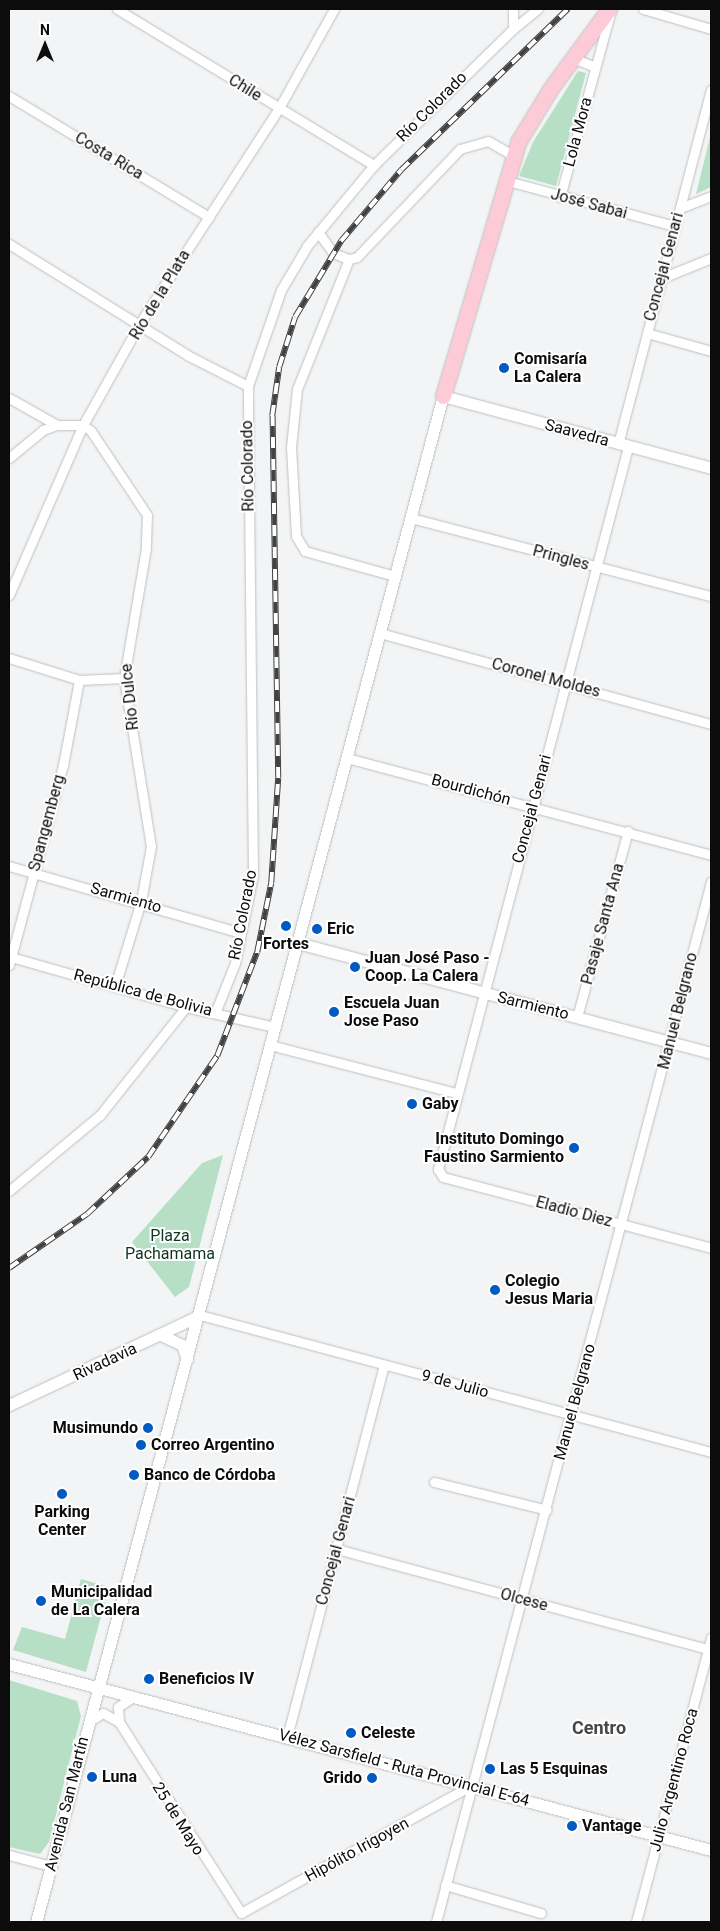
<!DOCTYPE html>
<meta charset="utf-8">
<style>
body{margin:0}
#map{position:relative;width:720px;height:1931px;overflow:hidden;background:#f3f4f5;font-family:Roboto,sans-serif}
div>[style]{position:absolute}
.green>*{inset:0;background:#b6dfc5}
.roads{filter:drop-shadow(0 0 1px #bebfbf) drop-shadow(0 0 1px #bebfbf)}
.minor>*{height:9px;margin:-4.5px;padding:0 4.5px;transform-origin:4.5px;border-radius:4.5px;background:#fff}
.tertiary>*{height:11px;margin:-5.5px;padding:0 5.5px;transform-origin:5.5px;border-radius:5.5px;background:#fff}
.primary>*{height:15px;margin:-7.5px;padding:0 7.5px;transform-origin:7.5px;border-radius:7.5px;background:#fdcbd7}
.rail>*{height:5.5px;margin-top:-2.75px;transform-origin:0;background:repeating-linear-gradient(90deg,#fff 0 11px,#424243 0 22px);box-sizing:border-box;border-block:1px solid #424243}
.dots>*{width:14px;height:14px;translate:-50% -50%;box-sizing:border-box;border:2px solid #fff;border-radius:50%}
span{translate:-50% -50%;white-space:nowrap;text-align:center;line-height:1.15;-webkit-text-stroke:4px #fff;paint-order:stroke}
.street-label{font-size:16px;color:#0c0c0d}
.poi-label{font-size:16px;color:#0c0c0d;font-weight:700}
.left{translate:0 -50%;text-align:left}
.right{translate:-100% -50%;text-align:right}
.park-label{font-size:16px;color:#0d3420}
.neighbourhood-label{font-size:18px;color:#474748;font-weight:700}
.frame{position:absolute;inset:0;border:10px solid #0c0c0d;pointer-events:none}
.north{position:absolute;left:20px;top:20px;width:50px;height:50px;-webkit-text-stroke:4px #fff;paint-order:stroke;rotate:0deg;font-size:14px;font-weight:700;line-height:20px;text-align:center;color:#0c0c0d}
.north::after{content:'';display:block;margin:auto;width:18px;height:22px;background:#0c0c0d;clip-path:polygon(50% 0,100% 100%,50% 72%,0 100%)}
</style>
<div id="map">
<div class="green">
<i style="clip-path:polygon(578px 71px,586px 73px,556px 186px,519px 176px,533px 142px)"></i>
<i style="clip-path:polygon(711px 133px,711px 187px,696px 194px)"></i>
<i style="clip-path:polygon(223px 1155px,189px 1287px,175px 1297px,132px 1242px,202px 1163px)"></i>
<i style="clip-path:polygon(81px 1579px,109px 1587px,86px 1672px,13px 1650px,22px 1627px,65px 1639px)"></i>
<i style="clip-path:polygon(9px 1680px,77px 1701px,81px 1716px,49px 1842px,40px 1854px,9px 1847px)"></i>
</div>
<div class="roads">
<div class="minor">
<i style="left:117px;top:9px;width:301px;rotate:31.3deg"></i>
<i style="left:643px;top:9px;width:71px;rotate:16.4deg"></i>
<i style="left:513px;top:29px;width:32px;rotate:-39deg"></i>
<i style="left:573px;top:58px;width:24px;rotate:22deg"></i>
<i style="left:9px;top:96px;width:234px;rotate:31.2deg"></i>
<i style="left:504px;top:180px;width:176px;rotate:15.1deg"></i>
<i style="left:560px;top:197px;width:190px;rotate:-74.7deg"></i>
<i style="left:680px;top:208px;width:33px;rotate:-21deg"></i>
<i style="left:318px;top:232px;width:26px;rotate:54deg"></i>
<i style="left:333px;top:253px;width:17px;rotate:21deg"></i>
<i style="left:349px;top:259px;width:8px;rotate:-14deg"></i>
<i style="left:357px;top:257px;width:149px;rotate:-46.4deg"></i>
<i style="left:460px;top:149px;width:29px;rotate:-16deg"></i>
<i style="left:488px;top:141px;width:28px;rotate:30deg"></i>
<i style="left:9px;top:244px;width:212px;rotate:31.9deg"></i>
<i style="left:189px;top:356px;width:66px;rotate:27deg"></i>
<i style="left:349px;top:259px;width:140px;rotate:111.8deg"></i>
<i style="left:297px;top:389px;width:58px;rotate:95.9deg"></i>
<i style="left:291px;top:447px;width:89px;rotate:86.8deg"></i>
<i style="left:296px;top:536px;width:17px;rotate:59deg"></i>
<i style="left:305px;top:551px;width:93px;rotate:15.5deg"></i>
<i style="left:662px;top:278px;width:53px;rotate:-22.2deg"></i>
<i style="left:647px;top:333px;width:66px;rotate:15.7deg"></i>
<i style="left:9px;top:398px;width:55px;rotate:29.4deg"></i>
<i style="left:57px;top:425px;width:26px"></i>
<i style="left:83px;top:425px;width:10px;rotate:37deg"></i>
<i style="left:91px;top:431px;width:101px;rotate:56.3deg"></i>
<i style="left:147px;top:515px;width:33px;rotate:92deg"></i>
<i style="left:146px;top:548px;width:132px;rotate:99.6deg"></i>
<i style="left:124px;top:678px;width:170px;rotate:80.9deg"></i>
<i style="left:151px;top:846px;width:56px;rotate:100.3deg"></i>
<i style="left:141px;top:901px;width:89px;rotate:107deg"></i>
<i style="left:618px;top:444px;width:366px;rotate:-75.3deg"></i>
<i style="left:628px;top:447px;width:747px;rotate:104.74deg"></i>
<i style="left:438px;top:1169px;width:9px;rotate:58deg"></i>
<i style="left:443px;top:1177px;width:277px;rotate:14.8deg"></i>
<i style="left:9px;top:458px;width:44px;rotate:-39.5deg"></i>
<i style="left:43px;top:430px;width:15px;rotate:-20deg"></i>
<i style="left:411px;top:518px;width:310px;rotate:14.6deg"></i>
<i style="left:9px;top:595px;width:185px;rotate:-66.5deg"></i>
<i style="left:83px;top:425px;width:117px;rotate:-60.8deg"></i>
<i style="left:140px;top:323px;width:256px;rotate:-57.1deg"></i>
<i style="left:279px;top:108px;width:113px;rotate:-60.9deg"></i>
<i style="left:380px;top:633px;width:343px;rotate:15.4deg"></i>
<i style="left:9px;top:658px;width:73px;rotate:17.4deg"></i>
<i style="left:79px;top:680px;width:45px;rotate:-2.5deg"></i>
<i style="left:347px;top:758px;width:377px;rotate:14.9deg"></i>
<i style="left:9px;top:866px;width:241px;rotate:16.1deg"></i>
<i style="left:11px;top:957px;width:182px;rotate:15.9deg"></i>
<i style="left:186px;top:1007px;width:91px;rotate:12.7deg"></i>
<i style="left:9px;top:965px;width:207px;rotate:-74.9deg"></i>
<i style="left:63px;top:765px;width:86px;rotate:-79.3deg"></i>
<i style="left:215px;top:1013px;width:54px;rotate:-68.2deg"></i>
<i style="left:235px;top:963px;width:90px;rotate:-78.4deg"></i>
<i style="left:253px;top:875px;width:489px;rotate:-90.6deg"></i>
<i style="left:248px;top:386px;width:102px;rotate:-71deg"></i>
<i style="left:281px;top:290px;width:51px;rotate:-59.4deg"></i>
<i style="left:307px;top:246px;width:105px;rotate:-50.4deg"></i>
<i style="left:374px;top:165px;width:194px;rotate:-44.4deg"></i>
<i style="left:513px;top:29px;width:20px;rotate:-90deg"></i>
<i style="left:577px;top:1017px;width:193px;rotate:-74.7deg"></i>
<i style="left:270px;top:1045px;width:192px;rotate:14.5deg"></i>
<i style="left:9px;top:1191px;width:119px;rotate:-39.9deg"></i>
<i style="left:100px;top:1115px;width:138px;rotate:-51.5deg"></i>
<i style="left:200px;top:1315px;width:529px;rotate:15.01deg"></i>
<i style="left:434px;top:1482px;width:116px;rotate:13.9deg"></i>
<i style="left:337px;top:1549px;width:387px;rotate:15.1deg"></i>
<i style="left:90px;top:1721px;width:15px;rotate:-32deg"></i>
<i style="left:103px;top:1713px;width:18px;rotate:29deg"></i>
<i style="left:119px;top:1722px;width:227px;rotate:57.4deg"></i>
<i style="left:119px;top:1722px;width:15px;rotate:-94deg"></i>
<i style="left:118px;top:1707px;width:18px;rotate:-34deg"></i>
<i style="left:287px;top:1737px;width:384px;rotate:-75.4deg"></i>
<i style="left:9px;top:1855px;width:43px;rotate:14.7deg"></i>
<i style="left:445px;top:1885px;width:100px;rotate:16.3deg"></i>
<i style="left:241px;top:1913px;width:264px;rotate:-29deg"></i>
<i style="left:436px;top:1922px;width:1076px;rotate:-75.19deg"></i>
<i style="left:636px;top:1922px;width:294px;rotate:-75.2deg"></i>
</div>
<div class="tertiary">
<i style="left:298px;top:943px;width:427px;rotate:14.9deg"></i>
<i style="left:163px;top:1336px;width:21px;rotate:25deg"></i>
<i style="left:182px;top:1345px;width:15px;rotate:70deg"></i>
<i style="left:9px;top:1405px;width:211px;rotate:-25.2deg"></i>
<i style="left:9px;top:1664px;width:726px;rotate:14.84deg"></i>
<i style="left:36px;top:1922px;width:1579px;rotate:-75.07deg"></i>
<i style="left:443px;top:396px;width:278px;rotate:15deg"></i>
</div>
<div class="primary">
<i style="left:443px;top:396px;width:265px;rotate:-73.5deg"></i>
<i style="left:518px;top:142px;width:63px;rotate:-58.6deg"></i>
<i style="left:551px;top:88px;width:98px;rotate:-53.7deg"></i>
</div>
</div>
<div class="rail">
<i style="left:9px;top:1268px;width:95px;rotate:-34.7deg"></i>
<i style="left:87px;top:1214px;width:83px;rotate:-43.1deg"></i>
<i style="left:148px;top:1157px;width:122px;rotate:-55.7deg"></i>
<i style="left:217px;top:1056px;width:111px;rotate:-69deg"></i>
<i style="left:257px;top:952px;width:70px;rotate:-78.5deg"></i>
<i style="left:271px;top:883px;width:105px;rotate:-86.2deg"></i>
<i style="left:278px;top:778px;width:362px;rotate:-90.9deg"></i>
<i style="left:272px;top:416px;width:49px;rotate:-81.9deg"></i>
<i style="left:279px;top:367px;width:52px;rotate:-72.3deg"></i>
<i style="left:295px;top:317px;width:89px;rotate:-58.8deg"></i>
<i style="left:341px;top:241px;width:93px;rotate:-49.8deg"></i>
<i style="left:401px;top:170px;width:232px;rotate:-44deg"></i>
</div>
<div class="dots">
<i style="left:504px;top:368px;background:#005ac2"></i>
<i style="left:286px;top:926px;background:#005ac2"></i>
<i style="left:317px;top:929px;background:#005ac2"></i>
<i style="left:355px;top:967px;background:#005ac2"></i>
<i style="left:334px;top:1012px;background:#005ac2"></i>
<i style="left:412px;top:1104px;background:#005ac2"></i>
<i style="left:574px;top:1148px;background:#005ac2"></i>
<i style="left:495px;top:1290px;background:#005ac2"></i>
<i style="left:148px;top:1428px;background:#005ac2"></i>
<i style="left:141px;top:1445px;background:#005ac2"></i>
<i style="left:134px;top:1475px;background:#005ac2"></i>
<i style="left:62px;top:1494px;background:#005ac2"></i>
<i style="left:41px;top:1601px;background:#005ac2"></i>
<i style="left:149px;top:1679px;background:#005ac2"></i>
<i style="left:351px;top:1733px;background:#005ac2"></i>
<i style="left:490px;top:1769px;background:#005ac2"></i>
<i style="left:92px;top:1777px;background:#005ac2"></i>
<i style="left:372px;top:1778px;background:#005ac2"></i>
<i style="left:572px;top:1826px;background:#005ac2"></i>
</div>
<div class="street-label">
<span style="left:245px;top:88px;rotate:32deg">Chile</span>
<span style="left:432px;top:107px;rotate:-45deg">Río Colorado</span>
<span style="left:578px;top:132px;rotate:-75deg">Lola Mora</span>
<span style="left:109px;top:156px;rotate:31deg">Costa Rica</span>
<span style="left:589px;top:204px;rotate:15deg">José Sabai</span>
<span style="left:664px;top:267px;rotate:-75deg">Concejal Genari</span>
<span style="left:160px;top:295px;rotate:-59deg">Río de la Plata</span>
<span style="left:577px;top:433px;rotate:15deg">Saavedra</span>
<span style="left:248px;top:466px;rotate:-91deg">Río Colorado</span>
<span style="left:561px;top:558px;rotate:15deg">Pringles</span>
<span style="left:546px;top:678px;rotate:15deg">Coronel Moldes</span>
<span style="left:130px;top:697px;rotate:-96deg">Río Dulce</span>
<span style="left:471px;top:790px;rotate:15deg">Bourdichón</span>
<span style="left:532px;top:809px;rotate:-75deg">Concejal Genari</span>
<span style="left:47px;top:823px;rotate:-75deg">Spangemberg</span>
<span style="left:126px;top:898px;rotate:16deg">Sarmiento</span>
<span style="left:243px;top:915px;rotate:-79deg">Río Colorado</span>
<span style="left:603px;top:924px;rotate:-75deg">Pasaje Santa Ana</span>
<span style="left:143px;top:993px;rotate:15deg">República de Bolivia</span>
<span style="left:533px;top:1006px;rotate:14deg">Sarmiento</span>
<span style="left:678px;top:1011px;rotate:-76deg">Manuel Belgrano</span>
<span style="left:574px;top:1212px;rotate:15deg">Eladio Diez</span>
<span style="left:105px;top:1362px;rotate:-25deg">Rivadavia</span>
<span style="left:455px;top:1384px;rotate:15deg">9 de Julio</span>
<span style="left:575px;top:1402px;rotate:-75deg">Manuel Belgrano</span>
<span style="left:336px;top:1551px;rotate:-75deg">Concejal Genari</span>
<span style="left:524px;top:1600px;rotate:15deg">Olcese</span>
<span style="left:404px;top:1768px;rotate:15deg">Vélez Sarsfield - Ruta Provincial E-64</span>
<span style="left:674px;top:1780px;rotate:-75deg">Julio Argentino Roca</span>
<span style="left:67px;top:1804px;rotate:-76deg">Avenida San Martín</span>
<span style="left:178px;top:1819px;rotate:58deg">25 de Mayo</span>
<span style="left:357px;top:1850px;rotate:-29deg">Hipólito Irigoyen</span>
</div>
<div class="poi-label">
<span class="left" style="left:514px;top:368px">Comisaría<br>La Calera</span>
<span class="left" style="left:327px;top:929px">Eric</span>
<span style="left:286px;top:944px">Fortes</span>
<span class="left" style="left:365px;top:967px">Juan José Paso -<br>Coop. La Calera</span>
<span class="left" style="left:344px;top:1012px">Escuela Juan<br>Jose Paso</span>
<span class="left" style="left:422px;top:1104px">Gaby</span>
<span class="right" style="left:564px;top:1148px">Instituto Domingo<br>Faustino Sarmiento</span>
<span class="left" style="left:505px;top:1290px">Colegio<br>Jesus Maria</span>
<span class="right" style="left:138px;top:1428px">Musimundo</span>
<span class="left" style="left:151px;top:1445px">Correo Argentino</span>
<span class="left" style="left:144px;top:1475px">Banco de Córdoba</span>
<span style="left:62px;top:1521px">Parking<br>Center</span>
<span class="left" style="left:51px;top:1601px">Municipalidad<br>de La Calera</span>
<span class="left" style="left:159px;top:1679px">Beneficios IV</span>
<span class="left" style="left:361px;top:1733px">Celeste</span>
<span class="left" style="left:500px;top:1769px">Las 5 Esquinas</span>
<span class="left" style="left:102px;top:1777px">Luna</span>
<span class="right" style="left:362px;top:1778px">Grido</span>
<span class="left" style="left:582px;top:1826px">Vantage</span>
</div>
<div class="park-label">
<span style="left:170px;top:1245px">Plaza<br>Pachamama</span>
</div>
<div class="neighbourhood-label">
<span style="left:599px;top:1728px">Centro</span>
</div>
<div class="frame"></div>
<div class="north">N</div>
</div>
